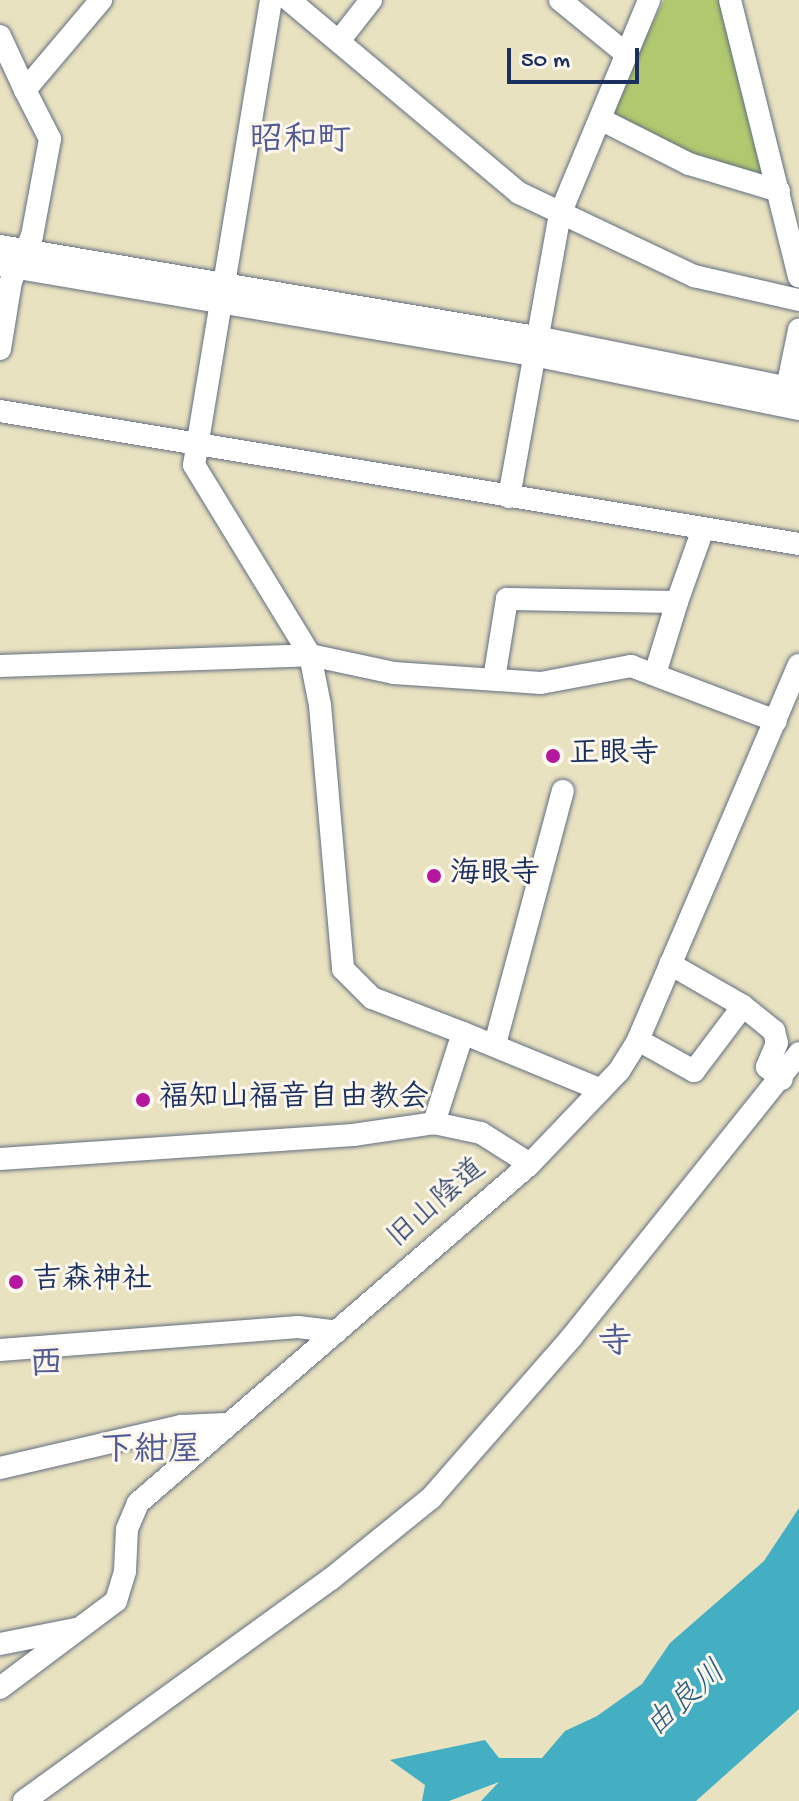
<!DOCTYPE html>
<meta charset="utf-8">
<style>
body{margin:0}
#map{position:relative;width:799px;height:1801px;overflow:hidden;background:#e9e2c0;font-family:"Gochi Hand","Klee One",sans-serif}
div>[style]{position:absolute}
.green>*{inset:0;background:#b1c96e}
.water>*{inset:0;background:#44afc3}
.roads{filter:drop-shadow(0 0 2px #636e80) drop-shadow(0 0 2px #636e80)}
.minor>*{height:22px;margin:-11px;padding:0 11px;transform-origin:11px;border-radius:11px;background:#fff}
.dots>*{width:22px;height:22px;translate:-50% -50%;box-sizing:border-box;border:4px solid #fbf7ec;border-radius:50%}
span{translate:-50% -50%;white-space:nowrap;text-align:center;line-height:1.15;-webkit-text-stroke:6px #fbf7ec;paint-order:stroke}
.poi-label{font-size:30px;color:#1b2f5e;font-weight:700}
.left{translate:0 -50%;text-align:left}
.street-label{font-size:30px;color:#1b2f5e}
.water-label{font-size:32px;color:#295c81;font-style:italic}
.quarter-label{font-size:34px;color:#525b93;font-weight:700}
.scale{position:absolute;left:507px;top:48px;width:132px;height:36px;box-sizing:border-box;border:4px solid #1b2f5e;border-top:0;padding-left:10px;font-size:24px;line-height:28px;white-space:nowrap;color:#1b2f5e;-webkit-text-stroke:6px #fbf7ec;paint-order:stroke}
</style>
<div id="map">
<div class="green">
<i style="clip-path:polygon(664px 0,720px 0,764px 172px,759px 181px,695px 158px,618px 119px,612px 108px)"></i>
</div>
<div class="water">
<i style="clip-path:polygon(799px 1508px,799px 1709px,696px 1801px,481px 1801px,499px 1782px,449px 1801px,422px 1801px,425px 1785px,390px 1760px,485px 1740px,499px 1758px,542px 1758px,565px 1731px,597px 1716px,642px 1684px,670px 1643px,764px 1561px)"></i>
</div>
<div class="roads">
<div class="minor">
<i style="left:271px;top:0;width:471px;rotate:99.4deg"></i>
<i style="left:194px;top:465px;width:223px;rotate:58.6deg"></i>
<i style="left:310px;top:655px;width:51px;rotate:78.7deg"></i>
<i style="left:320px;top:705px;width:265px;rotate:85deg"></i>
<i style="left:343px;top:969px;width:41px;rotate:45deg"></i>
<i style="left:372px;top:998px;width:97px;rotate:21deg"></i>
<i style="left:463px;top:1033px;width:95px;rotate:107.9deg"></i>
<i style="left:289px;top:0;width:300px;rotate:40deg"></i>
<i style="left:519px;top:193px;width:194px;rotate:25.4deg"></i>
<i style="left:694px;top:276px;width:108px;rotate:12.9deg"></i>
<i style="left:560px;top:0;width:84px;rotate:39.2deg"></i>
<i style="left:730px;top:0;width:285px;rotate:76deg"></i>
<i style="left:0;top:36px;width:60px;rotate:65.2deg"></i>
<i style="left:25px;top:90px;width:118px;rotate:-49.8deg"></i>
<i style="left:339px;top:41px;width:52px;rotate:-52deg"></i>
<i style="left:600px;top:119px;width:100px;rotate:26.8deg"></i>
<i style="left:689px;top:164px;width:94px;rotate:16.7deg"></i>
<i style="left:0;top:246px;width:544px;rotate:9.64deg"></i>
<i style="left:536px;top:337px;width:268px;rotate:11.4deg"></i>
<i style="left:0;top:265px;width:541px;rotate:9.58deg"></i>
<i style="left:533px;top:355px;width:271px;rotate:11.5deg"></i>
<i style="left:0;top:349px;width:69px;rotate:-80.8deg"></i>
<i style="left:11px;top:281px;width:50px;rotate:-65deg"></i>
<i style="left:32px;top:236px;width:99px;rotate:-79.5deg"></i>
<i style="left:50px;top:139px;width:55px;rotate:-117deg"></i>
<i style="left:784px;top:403px;width:75px;rotate:-78.4deg"></i>
<i style="left:0;top:411px;width:810px;rotate:9.45deg"></i>
<i style="left:509px;top:497px;width:288px;rotate:-79.8deg"></i>
<i style="left:560px;top:214px;width:232px;rotate:-67.4deg"></i>
<i style="left:0;top:666px;width:310px;rotate:-2deg"></i>
<i style="left:310px;top:655px;width:86px;rotate:12.1deg"></i>
<i style="left:394px;top:673px;width:147px;rotate:3.9deg"></i>
<i style="left:541px;top:683px;width:92px;rotate:-10.7deg"></i>
<i style="left:631px;top:666px;width:155px;rotate:20.8deg"></i>
<i style="left:655px;top:674px;width:75px;rotate:-73deg"></i>
<i style="left:494px;top:679px;width:81px;rotate:-80.8deg"></i>
<i style="left:507px;top:599px;width:170px;rotate:1deg"></i>
<i style="left:677px;top:602px;width:77px;rotate:-70.4deg"></i>
<i style="left:670px;top:964px;width:84px;rotate:29.9deg"></i>
<i style="left:743px;top:1006px;width:40px;rotate:39deg"></i>
<i style="left:774px;top:1031px;width:12px;rotate:76deg"></i>
<i style="left:777px;top:1043px;width:26px;rotate:113deg"></i>
<i style="left:767px;top:1067px;width:19px;rotate:39deg"></i>
<i style="left:463px;top:1033px;width:149px;rotate:22.4deg"></i>
<i style="left:638px;top:1040px;width:64px;rotate:29deg"></i>
<i style="left:694px;top:1071px;width:81px;rotate:-53deg"></i>
<i style="left:495px;top:1044px;width:262px;rotate:-75deg"></i>
<i style="left:0;top:1159px;width:354px;rotate:-3.9deg"></i>
<i style="left:353px;top:1135px;width:82px;rotate:-8.4deg"></i>
<i style="left:434px;top:1123px;width:48px;rotate:12deg"></i>
<i style="left:481px;top:1133px;width:58px;rotate:32.3deg"></i>
<i style="left:0;top:1350px;width:299px;rotate:-4.4deg"></i>
<i style="left:298px;top:1327px;width:39px;rotate:7deg"></i>
<i style="left:0;top:1468px;width:186px;rotate:-13.1deg"></i>
<i style="left:181px;top:1426px;width:45px;rotate:-2.5deg"></i>
<i style="left:0;top:1644px;width:77px;rotate:-11.2deg"></i>
<i style="left:0;top:1688px;width:145px;rotate:-36.9deg"></i>
<i style="left:116px;top:1601px;width:31px;rotate:-73deg"></i>
<i style="left:125px;top:1571px;width:42px;rotate:-87.3deg"></i>
<i style="left:127px;top:1529px;width:28px;rotate:-67deg"></i>
<i style="left:138px;top:1503px;width:518px;rotate:-40.85deg"></i>
<i style="left:530px;top:1164px;width:129px;rotate:-46.3deg"></i>
<i style="left:619px;top:1071px;width:36px;rotate:-58deg"></i>
<i style="left:638px;top:1040px;width:408px;rotate:-66.8deg"></i>
<i style="left:24px;top:1801px;width:379px;rotate:-35.9deg"></i>
<i style="left:331px;top:1579px;width:129px;rotate:-39deg"></i>
<i style="left:431px;top:1498px;width:213px;rotate:-48.8deg"></i>
<i style="left:571px;top:1338px;width:365px;rotate:-51.3deg"></i>
</div>
</div>
<div class="dots">
<i style="left:553px;top:756px;background:#b5179e"></i>
<i style="left:434px;top:876px;background:#b5179e"></i>
<i style="left:143px;top:1100px;background:#b5179e"></i>
<i style="left:16px;top:1282px;background:#b5179e"></i>
</div>
<div class="poi-label">
<span class="left" style="left:569px;top:756px">正眼寺</span>
<span class="left" style="left:450px;top:876px">海眼寺</span>
<span class="left" style="left:159px;top:1100px">福知山福音自由教会</span>
<span class="left" style="left:32px;top:1282px">吉森神社</span>
</div>
<div class="street-label">
<span style="left:438px;top:1205px;rotate:-41deg">旧山陰道</span>
</div>
<div class="water-label">
<span style="left:687px;top:1701px;rotate:-42deg">由良川</span>
</div>
<div class="quarter-label">
<span style="left:300px;top:144px">昭和町</span>
<span style="left:615px;top:1346px">寺</span>
<span style="left:46px;top:1368px">西</span>
<span style="left:151px;top:1454px">下紺屋</span>
</div>
<div class="scale">50 m</div>
</div>
